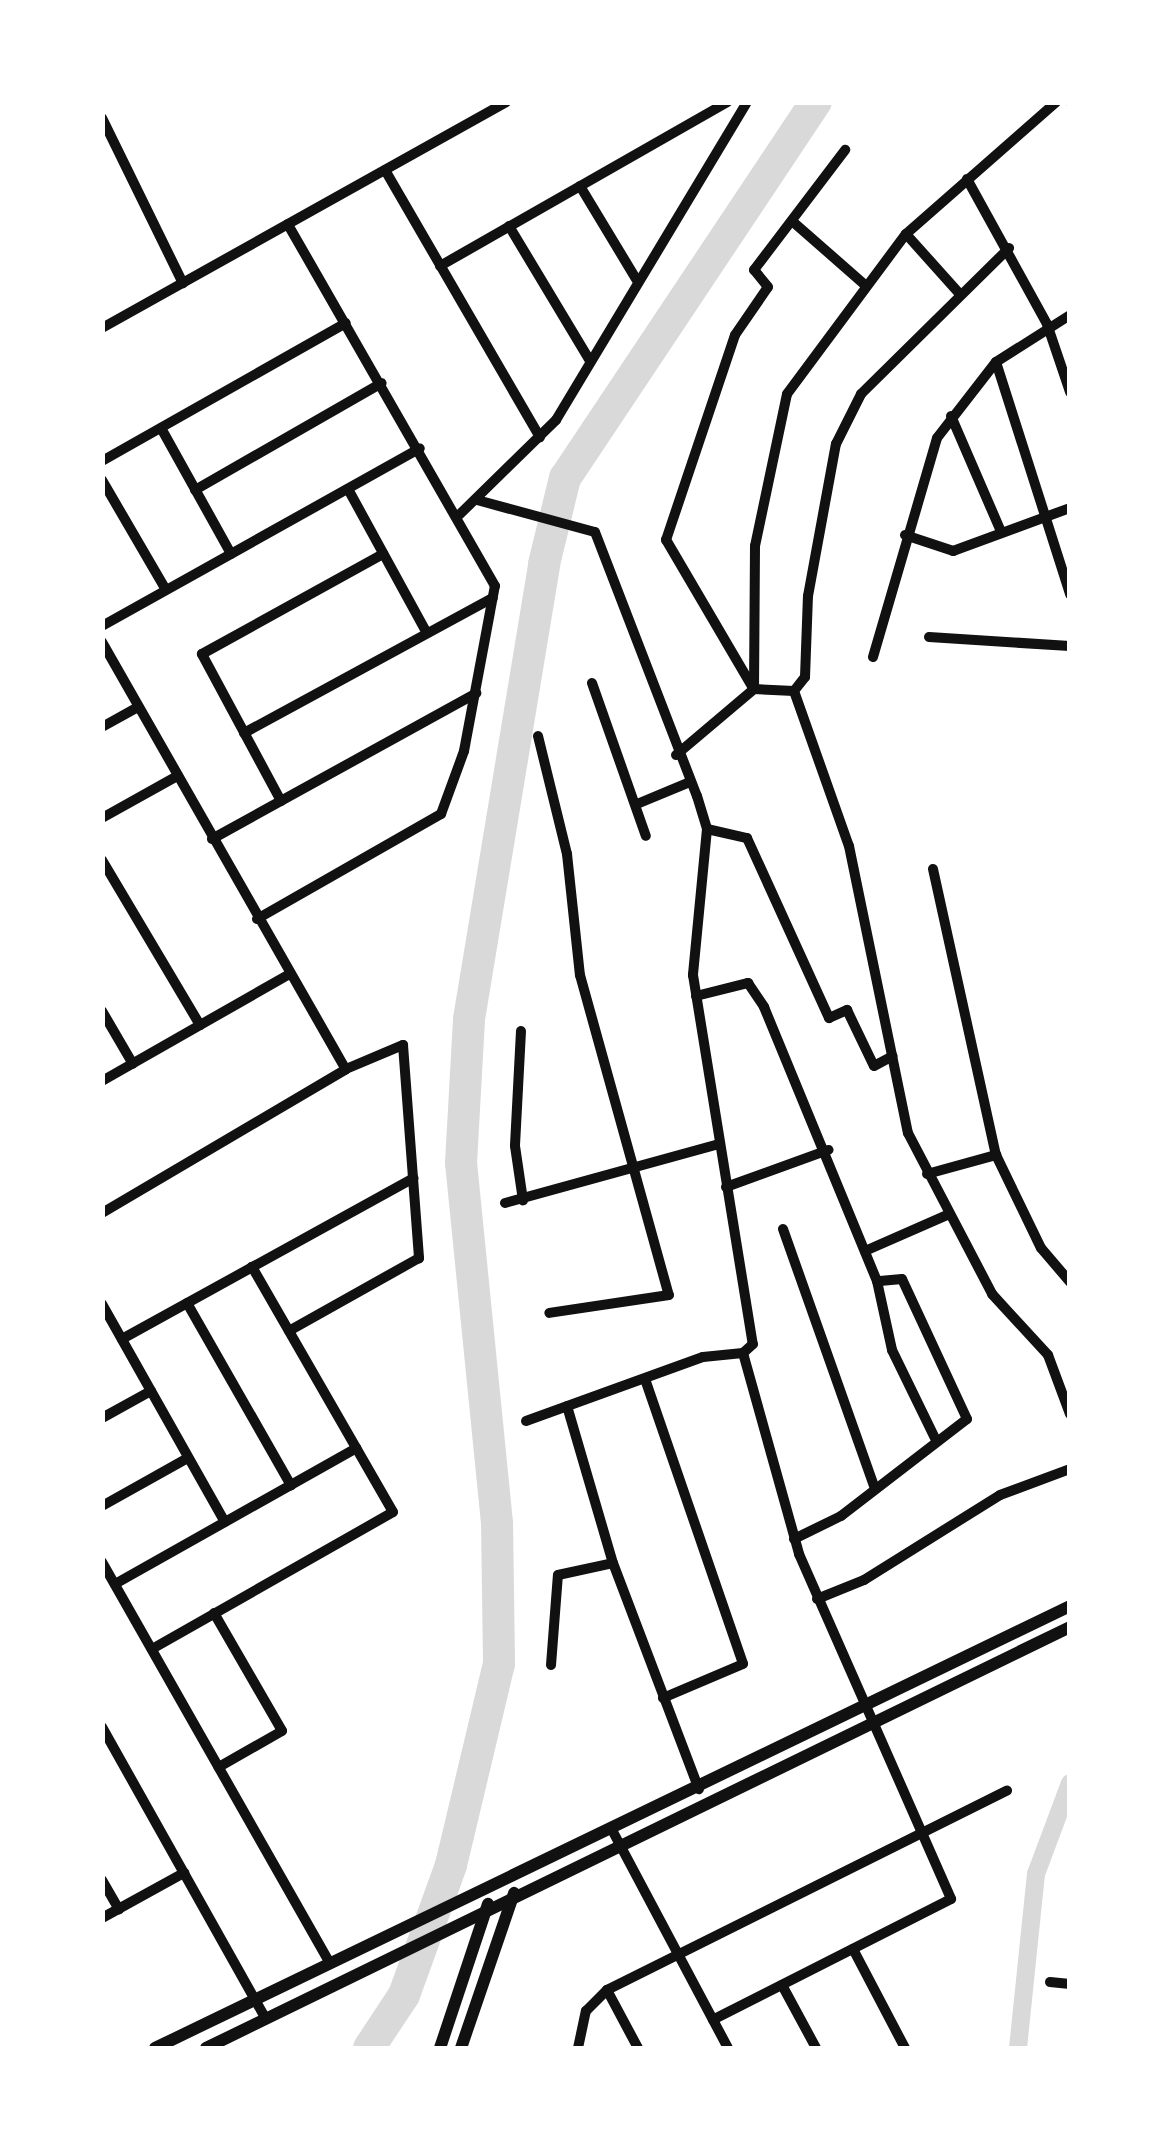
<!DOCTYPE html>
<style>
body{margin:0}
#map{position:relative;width:1172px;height:2151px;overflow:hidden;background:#fff;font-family:"Archivo Narrow",sans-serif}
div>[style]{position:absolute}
.canal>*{height:18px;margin:-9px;padding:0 9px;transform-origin:9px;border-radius:9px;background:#d9d9d9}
.river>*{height:32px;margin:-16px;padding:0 16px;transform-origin:16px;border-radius:16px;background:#d9d9d9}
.service>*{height:5px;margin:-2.5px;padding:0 2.5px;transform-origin:2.5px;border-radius:2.5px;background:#111}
.minor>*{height:10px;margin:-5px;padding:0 5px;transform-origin:5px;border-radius:5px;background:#111}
.tertiary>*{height:12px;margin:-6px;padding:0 6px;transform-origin:6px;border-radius:6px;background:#111}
span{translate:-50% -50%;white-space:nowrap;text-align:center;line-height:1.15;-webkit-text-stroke:10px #fff;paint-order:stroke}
.frame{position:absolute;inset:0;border:105px solid #fff;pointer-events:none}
</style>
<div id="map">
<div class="canal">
<i style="left:1018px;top:2048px;width:175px;rotate:-84.1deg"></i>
<i style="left:1036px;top:1874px;width:97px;rotate:-69.5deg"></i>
</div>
<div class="river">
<i style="left:369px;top:2048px;width:64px;rotate:-56.6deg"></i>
<i style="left:404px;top:1995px;width:138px;rotate:-70.1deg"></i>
<i style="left:451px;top:1865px;width:207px;rotate:-76.6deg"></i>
<i style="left:499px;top:1664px;width:141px;rotate:-90.8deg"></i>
<i style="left:497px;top:1523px;width:362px;rotate:-95.7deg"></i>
<i style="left:461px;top:1163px;width:144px;rotate:-86.8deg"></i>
<i style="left:469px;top:1019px;width:461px;rotate:-80.6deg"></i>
<i style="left:544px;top:564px;width:89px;rotate:-76.3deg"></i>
<i style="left:565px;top:478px;width:452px;rotate:-56.3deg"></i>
</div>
<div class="service">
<i style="left:1067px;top:102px;width:4px;rotate:45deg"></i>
</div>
<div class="minor">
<i style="left:102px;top:118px;width:184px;rotate:63.9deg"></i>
<i style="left:385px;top:170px;width:309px;rotate:59.9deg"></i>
<i style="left:967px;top:179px;width:166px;rotate:61.1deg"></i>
<i style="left:1047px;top:324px;width:72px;rotate:71.3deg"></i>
<i style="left:580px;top:186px;width:109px;rotate:58.9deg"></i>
<i style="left:792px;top:221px;width:97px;rotate:41.2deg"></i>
<i style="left:509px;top:226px;width:157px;rotate:59deg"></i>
<i style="left:906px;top:234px;width:78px;rotate:48.1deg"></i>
<i style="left:440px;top:266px;width:331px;rotate:-29.7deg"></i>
<i style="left:102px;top:328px;width:463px;rotate:-29.2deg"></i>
<i style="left:996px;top:362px;width:244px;rotate:72.3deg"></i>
<i style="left:951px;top:416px;width:123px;rotate:66.6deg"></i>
<i style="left:161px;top:428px;width:144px;rotate:60.9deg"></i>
<i style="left:102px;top:461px;width:280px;rotate:-29.5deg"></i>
<i style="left:102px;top:480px;width:127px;rotate:59.8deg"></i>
<i style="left:348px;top:489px;width:164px;rotate:61.3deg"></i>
<i style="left:195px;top:490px;width:215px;rotate:-29.8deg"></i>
<i style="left:477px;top:500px;width:122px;rotate:15.2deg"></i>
<i style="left:595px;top:532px;width:283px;rotate:68.9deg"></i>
<i style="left:697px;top:796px;width:34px;rotate:73deg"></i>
<i style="left:707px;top:829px;width:147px;rotate:95.5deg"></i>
<i style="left:693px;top:975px;width:374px;rotate:80.8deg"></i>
<i style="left:753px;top:1344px;width:13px;rotate:138deg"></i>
<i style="left:743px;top:1353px;width:209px;rotate:74.4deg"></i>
<i style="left:799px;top:1554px;width:377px;rotate:66.2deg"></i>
<i style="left:951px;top:1899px;width:267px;rotate:153.1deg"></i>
<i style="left:459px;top:515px;width:136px;rotate:-44.4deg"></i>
<i style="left:556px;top:420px;width:371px;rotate:-59deg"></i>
<i style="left:905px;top:535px;width:51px;rotate:18.4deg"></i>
<i style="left:953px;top:551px;width:125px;rotate:-20.2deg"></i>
<i style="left:102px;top:626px;width:364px;rotate:-29.2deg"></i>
<i style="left:929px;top:637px;width:141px;rotate:3.7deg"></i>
<i style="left:102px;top:642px;width:492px;rotate:60.3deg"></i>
<i style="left:873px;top:657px;width:228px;rotate:-73.7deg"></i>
<i style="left:937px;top:438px;width:96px;rotate:-52.2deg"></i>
<i style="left:996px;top:362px;width:88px;rotate:-32.4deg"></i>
<i style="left:592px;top:683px;width:162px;rotate:70.6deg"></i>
<i style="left:753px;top:688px;width:172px;rotate:-120.4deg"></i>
<i style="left:666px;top:540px;width:216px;rotate:-71.4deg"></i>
<i style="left:735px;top:335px;width:58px;rotate:-55.5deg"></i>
<i style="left:768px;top:287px;width:22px;rotate:-129deg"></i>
<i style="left:754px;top:270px;width:151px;rotate:-52.8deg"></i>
<i style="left:754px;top:689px;width:143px;rotate:-89.6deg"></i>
<i style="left:755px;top:546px;width:155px;rotate:-78.1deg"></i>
<i style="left:787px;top:394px;width:199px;rotate:-53.4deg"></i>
<i style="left:906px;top:234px;width:200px;rotate:-41.3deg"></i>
<i style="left:794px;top:691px;width:18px;rotate:-52deg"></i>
<i style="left:805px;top:677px;width:81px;rotate:-87.9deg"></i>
<i style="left:808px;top:596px;width:155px;rotate:-79.6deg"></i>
<i style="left:836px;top:444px;width:56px;rotate:-63.4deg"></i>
<i style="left:861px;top:394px;width:208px;rotate:-44.6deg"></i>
<i style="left:102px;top:727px;width:41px;rotate:-29.1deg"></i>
<i style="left:244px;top:733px;width:283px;rotate:-28.5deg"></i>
<i style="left:538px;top:736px;width:122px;rotate:76.2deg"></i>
<i style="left:567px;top:854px;width:122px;rotate:83.9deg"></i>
<i style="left:580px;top:975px;width:332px;rotate:74.5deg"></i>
<i style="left:669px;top:1295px;width:121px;rotate:171.5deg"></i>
<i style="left:676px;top:755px;width:102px;rotate:-40.2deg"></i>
<i style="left:754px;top:689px;width:40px;rotate:2.9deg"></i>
<i style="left:794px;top:691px;width:164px;rotate:70.5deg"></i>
<i style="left:849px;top:846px;width:293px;rotate:78.4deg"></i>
<i style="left:908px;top:1133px;width:182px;rotate:62.4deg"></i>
<i style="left:992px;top:1294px;width:83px;rotate:47.4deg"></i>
<i style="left:1048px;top:1355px;width:63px;rotate:69.6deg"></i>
<i style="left:281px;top:801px;width:167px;rotate:-118.3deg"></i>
<i style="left:202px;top:654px;width:207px;rotate:-28.9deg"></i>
<i style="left:637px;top:804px;width:57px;rotate:-22.5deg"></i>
<i style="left:102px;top:818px;width:86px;rotate:-29.2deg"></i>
<i style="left:707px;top:829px;width:41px;rotate:12.7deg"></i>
<i style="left:747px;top:838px;width:198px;rotate:65.5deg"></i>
<i style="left:829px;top:1018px;width:20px;rotate:-24deg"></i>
<i style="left:847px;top:1010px;width:62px;rotate:64.3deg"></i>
<i style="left:874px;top:1066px;width:21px;rotate:-28deg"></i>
<i style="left:212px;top:839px;width:302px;rotate:-28.9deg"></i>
<i style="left:102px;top:860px;width:192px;rotate:59.3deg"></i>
<i style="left:933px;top:869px;width:293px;rotate:77.6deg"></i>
<i style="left:996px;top:1155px;width:103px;rotate:64.2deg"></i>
<i style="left:1041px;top:1248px;width:45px;rotate:49.5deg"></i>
<i style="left:257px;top:919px;width:212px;rotate:-29.7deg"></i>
<i style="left:441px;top:814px;width:67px;rotate:-69.9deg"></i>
<i style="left:464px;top:751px;width:168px;rotate:-79.4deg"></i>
<i style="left:495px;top:586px;width:417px;rotate:-119.8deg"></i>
<i style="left:696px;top:996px;width:54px;rotate:-14deg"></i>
<i style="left:748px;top:983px;width:29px;rotate:56deg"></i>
<i style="left:764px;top:1007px;width:296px;rotate:67.6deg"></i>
<i style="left:877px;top:1281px;width:71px;rotate:77.7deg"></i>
<i style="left:892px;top:1350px;width:98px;rotate:64deg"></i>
<i style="left:102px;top:1011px;width:61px;rotate:59.7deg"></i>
<i style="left:521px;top:1031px;width:115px;rotate:93deg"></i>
<i style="left:515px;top:1146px;width:55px;rotate:81.6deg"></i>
<i style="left:102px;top:1081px;width:214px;rotate:-29.7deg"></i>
<i style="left:927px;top:1174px;width:72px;rotate:-15.4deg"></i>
<i style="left:726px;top:1187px;width:109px;rotate:-19.9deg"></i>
<i style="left:505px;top:1203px;width:222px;rotate:-15.4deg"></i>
<i style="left:102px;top:1213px;width:283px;rotate:-30.5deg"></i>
<i style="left:346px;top:1069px;width:62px;rotate:-22.8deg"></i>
<i style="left:403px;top:1045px;width:214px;rotate:85.7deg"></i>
<i style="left:419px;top:1258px;width:149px;rotate:150.7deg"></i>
<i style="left:783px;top:1229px;width:273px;rotate:70.5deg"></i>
<i style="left:865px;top:1251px;width:90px;rotate:-23.7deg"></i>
<i style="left:187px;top:1303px;width:210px;rotate:60.3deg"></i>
<i style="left:102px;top:1304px;width:250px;rotate:60.6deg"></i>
<i style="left:122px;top:1339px;width:333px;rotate:-28.9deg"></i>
<i style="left:645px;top:1379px;width:301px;rotate:71deg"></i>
<i style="left:743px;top:1664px;width:87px;rotate:157deg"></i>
<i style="left:567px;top:1406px;width:164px;rotate:73.7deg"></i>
<i style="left:613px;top:1563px;width:242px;rotate:69.2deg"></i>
<i style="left:102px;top:1418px;width:56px;rotate:-28.9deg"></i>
<i style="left:526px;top:1421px;width:188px;rotate:-19.9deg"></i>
<i style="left:703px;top:1357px;width:40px;rotate:-5.7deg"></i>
<i style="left:102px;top:1506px;width:98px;rotate:-29.2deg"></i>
<i style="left:794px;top:1539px;width:52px;rotate:-26.1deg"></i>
<i style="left:841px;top:1516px;width:159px;rotate:-37.6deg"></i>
<i style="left:967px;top:1419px;width:154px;rotate:-114.9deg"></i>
<i style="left:902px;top:1279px;width:25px;rotate:175deg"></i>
<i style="left:102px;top:1562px;width:458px;rotate:60.4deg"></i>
<i style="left:115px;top:1584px;width:277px;rotate:-29.4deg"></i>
<i style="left:817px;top:1599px;width:51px;rotate:-22deg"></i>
<i style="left:864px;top:1580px;width:160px;rotate:-32deg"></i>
<i style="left:1000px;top:1495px;width:75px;rotate:-20.4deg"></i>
<i style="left:214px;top:1613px;width:136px;rotate:60deg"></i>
<i style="left:282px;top:1731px;width:73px;rotate:150.3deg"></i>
<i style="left:152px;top:1649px;width:277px;rotate:-29.6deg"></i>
<i style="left:393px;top:1512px;width:283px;rotate:-119.9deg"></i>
<i style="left:551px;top:1665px;width:90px;rotate:-85.6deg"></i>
<i style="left:558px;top:1575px;width:56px;rotate:-12.3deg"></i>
<i style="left:102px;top:1727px;width:334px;rotate:60.7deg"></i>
<i style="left:611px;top:1828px;width:249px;rotate:62deg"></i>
<i style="left:102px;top:1880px;width:34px;rotate:60deg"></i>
<i style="left:102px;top:1918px;width:94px;rotate:-28.8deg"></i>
<i style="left:853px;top:1949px;width:112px;rotate:62.3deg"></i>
<i style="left:1050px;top:1982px;width:20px;rotate:6deg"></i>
<i style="left:782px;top:1985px;width:72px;rotate:61.6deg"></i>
<i style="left:607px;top:1990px;width:66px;rotate:61.9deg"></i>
<i style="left:578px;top:2048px;width:38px;rotate:-78deg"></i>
<i style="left:586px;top:2011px;width:30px;rotate:-45deg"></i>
<i style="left:607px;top:1990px;width:447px;rotate:-26.5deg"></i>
</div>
<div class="tertiary">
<i style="left:155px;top:2048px;width:1016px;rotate:-25.78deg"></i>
<i style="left:206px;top:2048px;width:961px;rotate:-25.98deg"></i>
<i style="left:440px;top:2048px;width:152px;rotate:-71.6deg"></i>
<i style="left:461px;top:2048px;width:164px;rotate:-71.1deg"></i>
</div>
<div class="frame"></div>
</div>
